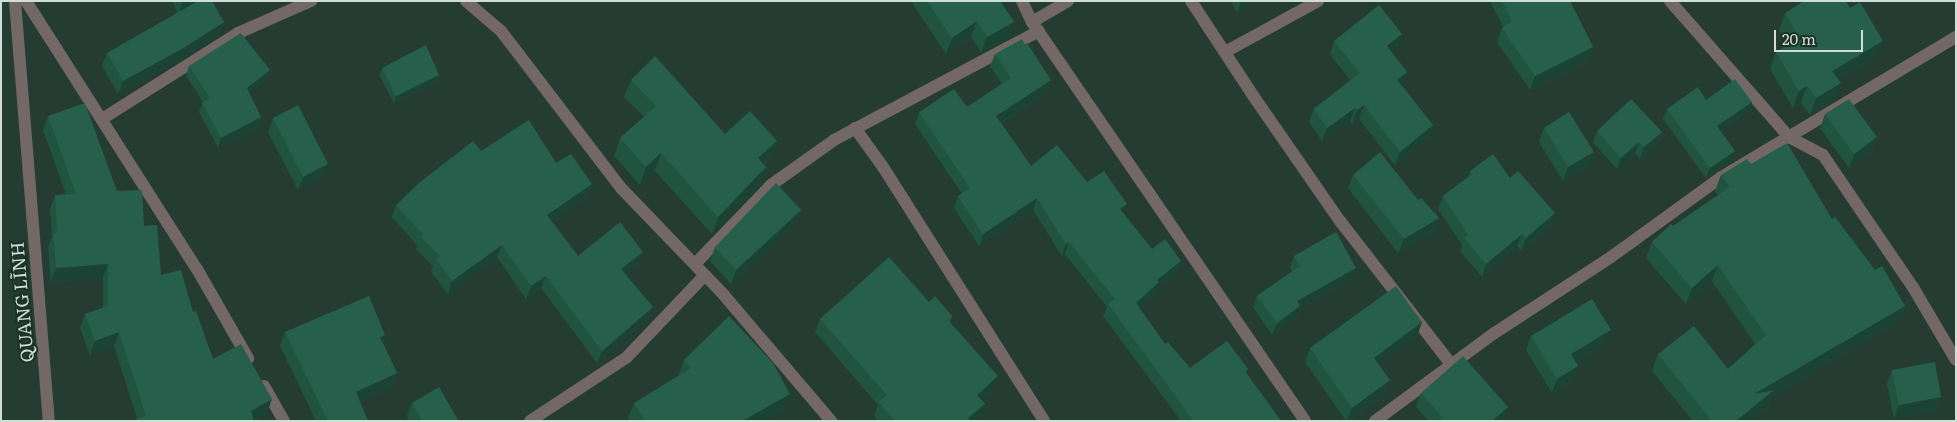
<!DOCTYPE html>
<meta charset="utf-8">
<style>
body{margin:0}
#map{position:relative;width:1957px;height:422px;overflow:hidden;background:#253c33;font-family:Literata,serif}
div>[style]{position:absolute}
.minor>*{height:12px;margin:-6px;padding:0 6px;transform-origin:6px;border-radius:6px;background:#746867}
.tertiary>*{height:12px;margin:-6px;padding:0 6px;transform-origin:6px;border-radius:6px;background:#746867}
.wall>*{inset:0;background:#215341}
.shaded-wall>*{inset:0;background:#1b4335}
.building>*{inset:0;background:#26604c}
span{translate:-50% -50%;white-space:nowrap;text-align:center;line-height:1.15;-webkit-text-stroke:4px #1b3229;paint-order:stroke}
.street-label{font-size:18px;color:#d0ded8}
.frame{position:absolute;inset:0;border:2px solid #d0ded8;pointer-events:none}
.scale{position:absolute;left:1774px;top:30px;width:89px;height:22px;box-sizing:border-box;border:2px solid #d0ded8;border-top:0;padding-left:6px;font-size:15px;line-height:18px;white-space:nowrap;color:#d0ded8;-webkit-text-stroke:4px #1b3229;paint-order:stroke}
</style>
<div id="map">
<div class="minor">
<i style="left:26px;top:1px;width:318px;rotate:57.5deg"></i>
<i style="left:197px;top:269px;width:103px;rotate:60.2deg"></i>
<i style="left:466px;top:1px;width:46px;rotate:40.6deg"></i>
<i style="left:501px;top:31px;width:199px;rotate:52.6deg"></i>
<i style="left:622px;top:189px;width:146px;rotate:46.1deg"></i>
<i style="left:723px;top:294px;width:167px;rotate:49.6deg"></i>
<i style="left:1022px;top:1px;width:23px;rotate:65deg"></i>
<i style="left:1032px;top:22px;width:483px;rotate:55.6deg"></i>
<i style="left:1191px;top:1px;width:115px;rotate:56.7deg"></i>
<i style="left:1254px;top:97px;width:151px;rotate:55.3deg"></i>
<i style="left:1340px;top:221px;width:181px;rotate:52.2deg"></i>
<i style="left:1670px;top:1px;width:181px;rotate:48.8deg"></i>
<i style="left:1789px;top:137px;width:38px;rotate:28deg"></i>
<i style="left:1823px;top:155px;width:162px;rotate:55.8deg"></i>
<i style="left:1914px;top:289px;width:82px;rotate:59.4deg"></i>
<i style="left:1032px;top:22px;width:42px;rotate:-30.3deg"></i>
<i style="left:1225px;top:52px;width:106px;rotate:-28.7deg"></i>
<i style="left:102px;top:119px;width:161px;rotate:-32.3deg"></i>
<i style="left:238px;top:33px;width:80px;rotate:-23.7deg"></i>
<i style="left:855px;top:128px;width:48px;rotate:54.3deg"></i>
<i style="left:883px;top:167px;width:301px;rotate:57.6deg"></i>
<i style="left:695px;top:264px;width:110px;rotate:-46.1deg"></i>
<i style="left:771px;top:185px;width:77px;rotate:-35.5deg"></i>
<i style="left:834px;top:140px;width:232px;rotate:-28deg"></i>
<i style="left:264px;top:386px;width:40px;rotate:60.3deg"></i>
<i style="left:530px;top:421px;width:116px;rotate:-33.4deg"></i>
<i style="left:627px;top:357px;width:113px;rotate:-46.4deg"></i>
<i style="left:1375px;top:421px;width:147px;rotate:-36.4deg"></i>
<i style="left:1493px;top:334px;width:141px;rotate:-33.1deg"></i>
<i style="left:1611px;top:257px;width:135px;rotate:-35.9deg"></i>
<i style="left:1720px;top:178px;width:275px;rotate:-30.9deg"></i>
</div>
<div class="tertiary">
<i style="left:15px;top:1px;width:421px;rotate:85.4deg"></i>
</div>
<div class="wall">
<i style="clip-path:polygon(172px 1px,212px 1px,224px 22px,219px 35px,177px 62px,118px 94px,102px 66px,107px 53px,177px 13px)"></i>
<i style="clip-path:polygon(911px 1px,1000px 1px,1014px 22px,1009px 38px,981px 52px,971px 37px,946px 54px)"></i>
<i style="clip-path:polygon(1231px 1px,1257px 1px,1237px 13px)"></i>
<i style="clip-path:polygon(1490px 1px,1570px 1px,1593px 47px,1588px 61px,1530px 90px,1497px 42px,1502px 28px,1503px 27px)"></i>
<i style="clip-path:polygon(1785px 13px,1877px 57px,1839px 80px,1835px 100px,1810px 115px,1801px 103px,1793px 108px,1770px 69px,1776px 52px,1788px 45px,1779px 30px)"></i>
<i style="clip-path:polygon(1334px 41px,1398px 47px,1391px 52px,1407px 72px,1402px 85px,1433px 125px,1428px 138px,1395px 165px,1359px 119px,1352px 124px,1350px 121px,1322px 141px,1309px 122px,1314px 109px,1350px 80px,1330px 54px)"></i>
<i style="clip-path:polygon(995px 54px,1051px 80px,1047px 92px,1001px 123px,1031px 166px,1087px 182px,1123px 213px,1152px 249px,1177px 273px,1157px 288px,1155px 294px,1139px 308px,1165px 344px,1190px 368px,1248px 369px,1246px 373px,1281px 421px,1181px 421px,1103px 316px,1107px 307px,1065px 254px,1062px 256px,1033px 210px,979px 246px,954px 208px,958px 196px,962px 194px,915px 124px,919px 112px,967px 107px,1002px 84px,990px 66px)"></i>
<i style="clip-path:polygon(189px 66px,270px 70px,266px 80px,249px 93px,261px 117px,258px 127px,218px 148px,199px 112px,203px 102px,186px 76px)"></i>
<i style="clip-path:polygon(382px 68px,439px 75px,436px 82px,394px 103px,379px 75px)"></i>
<i style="clip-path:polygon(631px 80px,725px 134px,777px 141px,770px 158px,764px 165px,766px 167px,760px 185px,712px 234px,655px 171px,640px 185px,614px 156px,620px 138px,644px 117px,624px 97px)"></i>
<i style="clip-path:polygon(1706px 100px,1752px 102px,1748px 112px,1721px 132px,1731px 162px,1706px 178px,1663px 119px,1667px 109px)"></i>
<i style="clip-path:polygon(1825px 114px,1877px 137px,1872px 151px,1849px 168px,1820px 128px)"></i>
<i style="clip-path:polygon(48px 116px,117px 191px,144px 226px,161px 275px,193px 312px,213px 359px,267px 413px,254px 421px,135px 421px,136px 419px,137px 418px,114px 346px,90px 355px,80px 328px,85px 314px,103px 308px,103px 278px,51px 282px,48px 247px,52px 236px,50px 209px,55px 195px,66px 194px,43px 130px)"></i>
<i style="clip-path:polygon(273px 118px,323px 177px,298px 190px,268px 132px)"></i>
<i style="clip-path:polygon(1544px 128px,1589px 165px,1563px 181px,1539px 142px)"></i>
<i style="clip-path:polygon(1597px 131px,1662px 132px,1657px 143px,1640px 159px,1635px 153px,1617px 169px,1593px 143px)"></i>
<i style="clip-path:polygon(481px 151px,556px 163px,587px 197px,551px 221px,578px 256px,643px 252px,638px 264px,625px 274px,653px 307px,648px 320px,597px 363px,541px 288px,526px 299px,497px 257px,448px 294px,431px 272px,433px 266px,416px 249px,417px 245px,392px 217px,396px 205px)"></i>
<i style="clip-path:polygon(1751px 164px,1832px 219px,1905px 306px,1899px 322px,1771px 397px,1768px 407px,1750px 421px,1693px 421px,1652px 371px,1658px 354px,1728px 369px,1755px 344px,1712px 281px,1686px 304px,1646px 258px,1652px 242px,1673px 226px,1718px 195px,1715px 191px,1721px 175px)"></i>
<i style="clip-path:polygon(1470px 171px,1510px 178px,1555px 213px,1550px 226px,1521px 251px,1517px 246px,1482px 277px,1460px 251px,1462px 245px,1438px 209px,1443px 196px,1467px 178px)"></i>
<i style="clip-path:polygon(1353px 175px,1434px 232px,1398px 253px,1348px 188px)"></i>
<i style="clip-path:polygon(801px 210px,796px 224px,731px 284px,710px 261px,715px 247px)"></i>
<i style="clip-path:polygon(1294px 256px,1351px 279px,1300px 309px,1296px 318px,1272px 335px,1253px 307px,1257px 296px,1292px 271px,1290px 268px)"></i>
<i style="clip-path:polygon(929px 302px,952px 316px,950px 323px,993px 389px,981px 400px,985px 404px,980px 417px,976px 421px,878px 421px,874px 416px,878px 405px,815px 332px,820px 319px)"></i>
<i style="clip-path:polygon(1422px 322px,1417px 336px,1379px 364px,1385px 394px,1348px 421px,1346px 421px,1305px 362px,1310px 348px)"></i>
<i style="clip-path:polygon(285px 332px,385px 335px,383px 343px,397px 373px,392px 387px,360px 402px,368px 421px,316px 421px,280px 346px)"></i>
<i style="clip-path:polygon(1531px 336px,1605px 344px,1576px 362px,1578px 366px,1573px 379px,1552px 393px,1526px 350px)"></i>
<i style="clip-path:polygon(684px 360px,784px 409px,764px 421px,629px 421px,628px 419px,634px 403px,678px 376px)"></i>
<i style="clip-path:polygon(1892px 370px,1941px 397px,1936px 410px,1894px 419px,1887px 384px)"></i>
<i style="clip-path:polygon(1421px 393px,1508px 407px,1503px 421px,1428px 421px,1416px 407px)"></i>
<i style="clip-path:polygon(412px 403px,457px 421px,409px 421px,407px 416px)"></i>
</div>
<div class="shaded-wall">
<i style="clip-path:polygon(199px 1px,178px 15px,183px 2px)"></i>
<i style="clip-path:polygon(1241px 1px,1257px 1px,1237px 13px)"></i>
<i style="clip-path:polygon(977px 21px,971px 37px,946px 54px,952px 38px)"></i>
<i style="clip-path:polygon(224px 22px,219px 35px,177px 62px,118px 94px,123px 81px)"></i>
<i style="clip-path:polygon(1014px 22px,1009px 38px,981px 52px,987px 37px)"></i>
<i style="clip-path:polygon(1402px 34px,1398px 47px,1382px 59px,1387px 46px)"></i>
<i style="clip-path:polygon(1883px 41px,1877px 57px,1826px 88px,1832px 71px)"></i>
<i style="clip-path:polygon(1593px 47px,1588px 61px,1530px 90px,1535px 76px)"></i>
<i style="clip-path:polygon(270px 70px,266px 80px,243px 98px,247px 88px)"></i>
<i style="clip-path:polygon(1407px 72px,1402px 85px,1392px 93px,1397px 80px)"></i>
<i style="clip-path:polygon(439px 75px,436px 82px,394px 103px,396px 96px)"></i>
<i style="clip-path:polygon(1051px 80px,1047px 92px,992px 128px,996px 116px)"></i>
<i style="clip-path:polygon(1841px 83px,1835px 100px,1810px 115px,1816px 98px)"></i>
<i style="clip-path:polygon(1807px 86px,1801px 103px,1793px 108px,1799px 91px)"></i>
<i style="clip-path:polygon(1752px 102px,1748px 112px,1713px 137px,1717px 126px)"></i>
<i style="clip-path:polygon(1364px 105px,1359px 119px,1352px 124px,1357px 110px)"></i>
<i style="clip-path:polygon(1355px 108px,1350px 121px,1322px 141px,1327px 128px)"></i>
<i style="clip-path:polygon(261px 117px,258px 127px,218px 148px,221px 138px)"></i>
<i style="clip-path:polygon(1433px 125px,1428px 138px,1395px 165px,1400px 152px)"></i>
<i style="clip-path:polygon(1662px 132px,1657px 143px,1640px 159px,1644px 147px)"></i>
<i style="clip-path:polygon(1877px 137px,1872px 151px,1849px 168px,1854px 154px)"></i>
<i style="clip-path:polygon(777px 141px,770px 158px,751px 176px,758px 158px)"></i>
<i style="clip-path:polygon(1639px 142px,1635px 153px,1617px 169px,1621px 158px)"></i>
<i style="clip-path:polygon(1735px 151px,1731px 162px,1706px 178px,1710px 168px)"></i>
<i style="clip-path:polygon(1594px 152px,1589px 165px,1563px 181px,1568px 167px)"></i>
<i style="clip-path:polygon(661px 153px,655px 171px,640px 185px,646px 167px)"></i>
<i style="clip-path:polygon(328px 164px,323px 177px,298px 190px,303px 177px)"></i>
<i style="clip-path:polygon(766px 167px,760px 185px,712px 234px,718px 217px)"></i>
<i style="clip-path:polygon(592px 184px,587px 197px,542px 228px,547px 215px)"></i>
<i style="clip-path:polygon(1037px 198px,1033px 210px,979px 246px,983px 234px)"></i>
<i style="clip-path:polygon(1127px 204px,1122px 216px,1120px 209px)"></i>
<i style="clip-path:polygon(801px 210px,796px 224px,731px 284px,736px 270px)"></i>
<i style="clip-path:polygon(1555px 213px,1550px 226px,1521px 251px,1526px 238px)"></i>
<i style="clip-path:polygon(1439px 218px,1434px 232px,1398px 253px,1404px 239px)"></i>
<i style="clip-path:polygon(1522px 234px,1517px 246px,1482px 277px,1486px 264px)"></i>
<i style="clip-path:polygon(1069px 242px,1065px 254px,1062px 256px,1066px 244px)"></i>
<i style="clip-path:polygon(502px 245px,497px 257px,448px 294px,452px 281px)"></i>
<i style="clip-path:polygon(643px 252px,638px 264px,616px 281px,621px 269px)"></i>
<i style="clip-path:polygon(1181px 261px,1177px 273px,1157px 288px,1155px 294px,1131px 316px,1136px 303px,1157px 280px)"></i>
<i style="clip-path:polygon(108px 264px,103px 278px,51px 282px,56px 268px)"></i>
<i style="clip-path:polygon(1718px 265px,1712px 281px,1686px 304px,1692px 288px)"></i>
<i style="clip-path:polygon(1356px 268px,1351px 279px,1300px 309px,1296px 318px,1272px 335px,1277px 323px,1297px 301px)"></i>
<i style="clip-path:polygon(546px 276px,541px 288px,526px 299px,531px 286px)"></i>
<i style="clip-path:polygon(1905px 306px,1899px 322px,1771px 397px,1768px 407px,1750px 421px,1736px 421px,1754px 394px)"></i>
<i style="clip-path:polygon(653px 307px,648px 320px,597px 363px,602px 351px)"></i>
<i style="clip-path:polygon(1422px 322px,1417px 336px,1369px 372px,1374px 358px)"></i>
<i style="clip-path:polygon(1611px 330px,1605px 344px,1566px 368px,1571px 354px)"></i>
<i style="clip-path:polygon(119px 332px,114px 346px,90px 355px,95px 341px)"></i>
<i style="clip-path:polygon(385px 335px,380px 349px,380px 337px)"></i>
<i style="clip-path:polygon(1578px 366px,1573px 379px,1552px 393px,1557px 379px)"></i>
<i style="clip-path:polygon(397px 373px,392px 387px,351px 406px,356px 392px)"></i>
<i style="clip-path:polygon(998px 376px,993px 389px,972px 408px,977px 395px)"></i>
<i style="clip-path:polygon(1390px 380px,1385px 394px,1347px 421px,1352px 408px)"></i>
<i style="clip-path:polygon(790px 394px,784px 409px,764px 421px,742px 421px)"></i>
<i style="clip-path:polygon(1941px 397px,1936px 410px,1894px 419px,1899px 405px)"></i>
<i style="clip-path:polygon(272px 399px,267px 413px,253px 421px,251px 411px)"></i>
<i style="clip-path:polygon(985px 404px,980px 417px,976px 421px,967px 421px,968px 418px)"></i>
<i style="clip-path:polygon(1508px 407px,1503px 421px,1492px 421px)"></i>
</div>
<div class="building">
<i style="clip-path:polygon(198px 1px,212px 1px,224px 22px,182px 49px,123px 81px,107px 53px)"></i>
<i style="clip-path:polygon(927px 1px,1000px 1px,1014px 22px,987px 37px,977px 21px,952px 38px)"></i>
<i style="clip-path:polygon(1502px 1px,1570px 1px,1593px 47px,1535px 76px,1502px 28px,1512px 21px)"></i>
<i style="clip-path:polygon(1804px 1px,1846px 1px,1850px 8px,1860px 2px,1883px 41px,1832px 71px,1841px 83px,1816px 98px,1807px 86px,1799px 91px,1776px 52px,1800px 38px,1785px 13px)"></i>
<i style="clip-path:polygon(1379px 5px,1402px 34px,1387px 46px,1407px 72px,1397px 80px,1433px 125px,1400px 152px,1364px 105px,1357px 110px,1355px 108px,1327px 128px,1314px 109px,1360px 73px,1334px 41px)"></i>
<i style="clip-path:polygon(241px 33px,270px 70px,247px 88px,261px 117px,221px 138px,202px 103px,210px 98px,189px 66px)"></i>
<i style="clip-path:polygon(1022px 39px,1025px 44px,1027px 43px,1051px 80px,996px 116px,1031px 166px,1057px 145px,1087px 182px,1104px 171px,1127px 204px,1120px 209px,1152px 249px,1165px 239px,1181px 261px,1157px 280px,1159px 282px,1136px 303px,1165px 344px,1168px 342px,1190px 368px,1227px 341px,1248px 369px,1245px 371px,1281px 421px,1194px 421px,1108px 304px,1115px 299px,1069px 242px,1066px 244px,1037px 198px,983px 234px,958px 196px,970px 188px,919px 112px,954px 89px,967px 107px,1011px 78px,995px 54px)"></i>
<i style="clip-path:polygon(426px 45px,439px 75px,396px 96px,382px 68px)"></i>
<i style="clip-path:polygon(655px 56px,725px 134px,750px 111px,777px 141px,758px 158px,766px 167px,718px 217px,661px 153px,646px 167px,620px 138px,656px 106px,631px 80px)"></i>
<i style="clip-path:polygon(1735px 79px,1752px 102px,1717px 126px,1735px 151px,1710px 168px,1667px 109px,1698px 87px,1706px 100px)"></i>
<i style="clip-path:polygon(1631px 99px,1662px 132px,1644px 147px,1639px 142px,1621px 158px,1597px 131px)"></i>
<i style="clip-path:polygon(1849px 99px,1877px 137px,1854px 154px,1825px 114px)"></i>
<i style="clip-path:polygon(85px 103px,117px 191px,142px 190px,144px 226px,157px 225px,161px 275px,181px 270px,193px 312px,196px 311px,213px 359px,241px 344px,272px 399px,251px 411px,254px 421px,136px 421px,136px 419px,146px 416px,119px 332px,95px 341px,85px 314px,108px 306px,108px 264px,56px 268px,53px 233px,57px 233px,55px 195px,76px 194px,48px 116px)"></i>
<i style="clip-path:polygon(298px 105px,328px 164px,303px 177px,273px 118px)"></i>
<i style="clip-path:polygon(1569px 112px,1594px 152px,1568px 167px,1544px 128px)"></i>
<i style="clip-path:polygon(529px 120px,556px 163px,571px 154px,592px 184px,547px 215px,578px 256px,620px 222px,643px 252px,621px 269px,653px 307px,602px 351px,546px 276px,531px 286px,502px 245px,452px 281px,436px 259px,440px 256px,421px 237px,423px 234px,396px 205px,419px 183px,473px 141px,481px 151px)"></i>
<i style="clip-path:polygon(1787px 143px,1832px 219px,1835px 217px,1875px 270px,1882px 266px,1905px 306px,1754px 394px,1774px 390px,1736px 421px,1712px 421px,1658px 354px,1694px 326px,1728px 369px,1766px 335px,1718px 265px,1692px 288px,1652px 242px,1671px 224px,1673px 226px,1730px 187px,1721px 175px,1747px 159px,1751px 164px)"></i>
<i style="clip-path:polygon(1380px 152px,1418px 200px,1421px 198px,1439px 218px,1404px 239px,1353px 175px)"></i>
<i style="clip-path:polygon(1493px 154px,1510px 178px,1518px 171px,1555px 213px,1526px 238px,1522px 234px,1486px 264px,1464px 238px,1468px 235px,1443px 196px,1472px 174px,1470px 171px)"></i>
<i style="clip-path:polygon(776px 183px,801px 210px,736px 270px,715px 247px)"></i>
<i style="clip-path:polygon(1336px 232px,1356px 268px,1297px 301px,1300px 306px,1277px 323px,1257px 296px,1300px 266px,1294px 256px)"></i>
<i style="clip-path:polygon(889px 257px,929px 302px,935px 296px,952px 316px,948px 320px,998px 376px,977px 395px,985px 404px,968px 418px,970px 421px,895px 421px,879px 402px,887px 395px,820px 319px)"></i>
<i style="clip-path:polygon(1396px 286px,1422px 322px,1374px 358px,1390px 380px,1352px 408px,1310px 348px)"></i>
<i style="clip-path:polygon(369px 296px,385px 335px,380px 337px,397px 373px,356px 392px,368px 421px,328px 421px,285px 332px)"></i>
<i style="clip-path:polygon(1592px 299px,1611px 330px,1571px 354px,1578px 366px,1557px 379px,1531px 336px)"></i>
<i style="clip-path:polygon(729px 316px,773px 363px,790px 394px,742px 421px,645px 421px,634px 403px,691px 368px,684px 360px)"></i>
<i style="clip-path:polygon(1463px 356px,1508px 407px,1492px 421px,1440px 421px,1443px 418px,1421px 393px)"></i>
<i style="clip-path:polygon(1935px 362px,1941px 397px,1899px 405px,1892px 370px)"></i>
<i style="clip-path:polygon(439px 387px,458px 420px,422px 421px,412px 403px)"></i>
</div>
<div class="street-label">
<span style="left:22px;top:302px;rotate:-95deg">QUANG LĨNH</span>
</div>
<div class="frame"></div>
<div class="scale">20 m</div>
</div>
